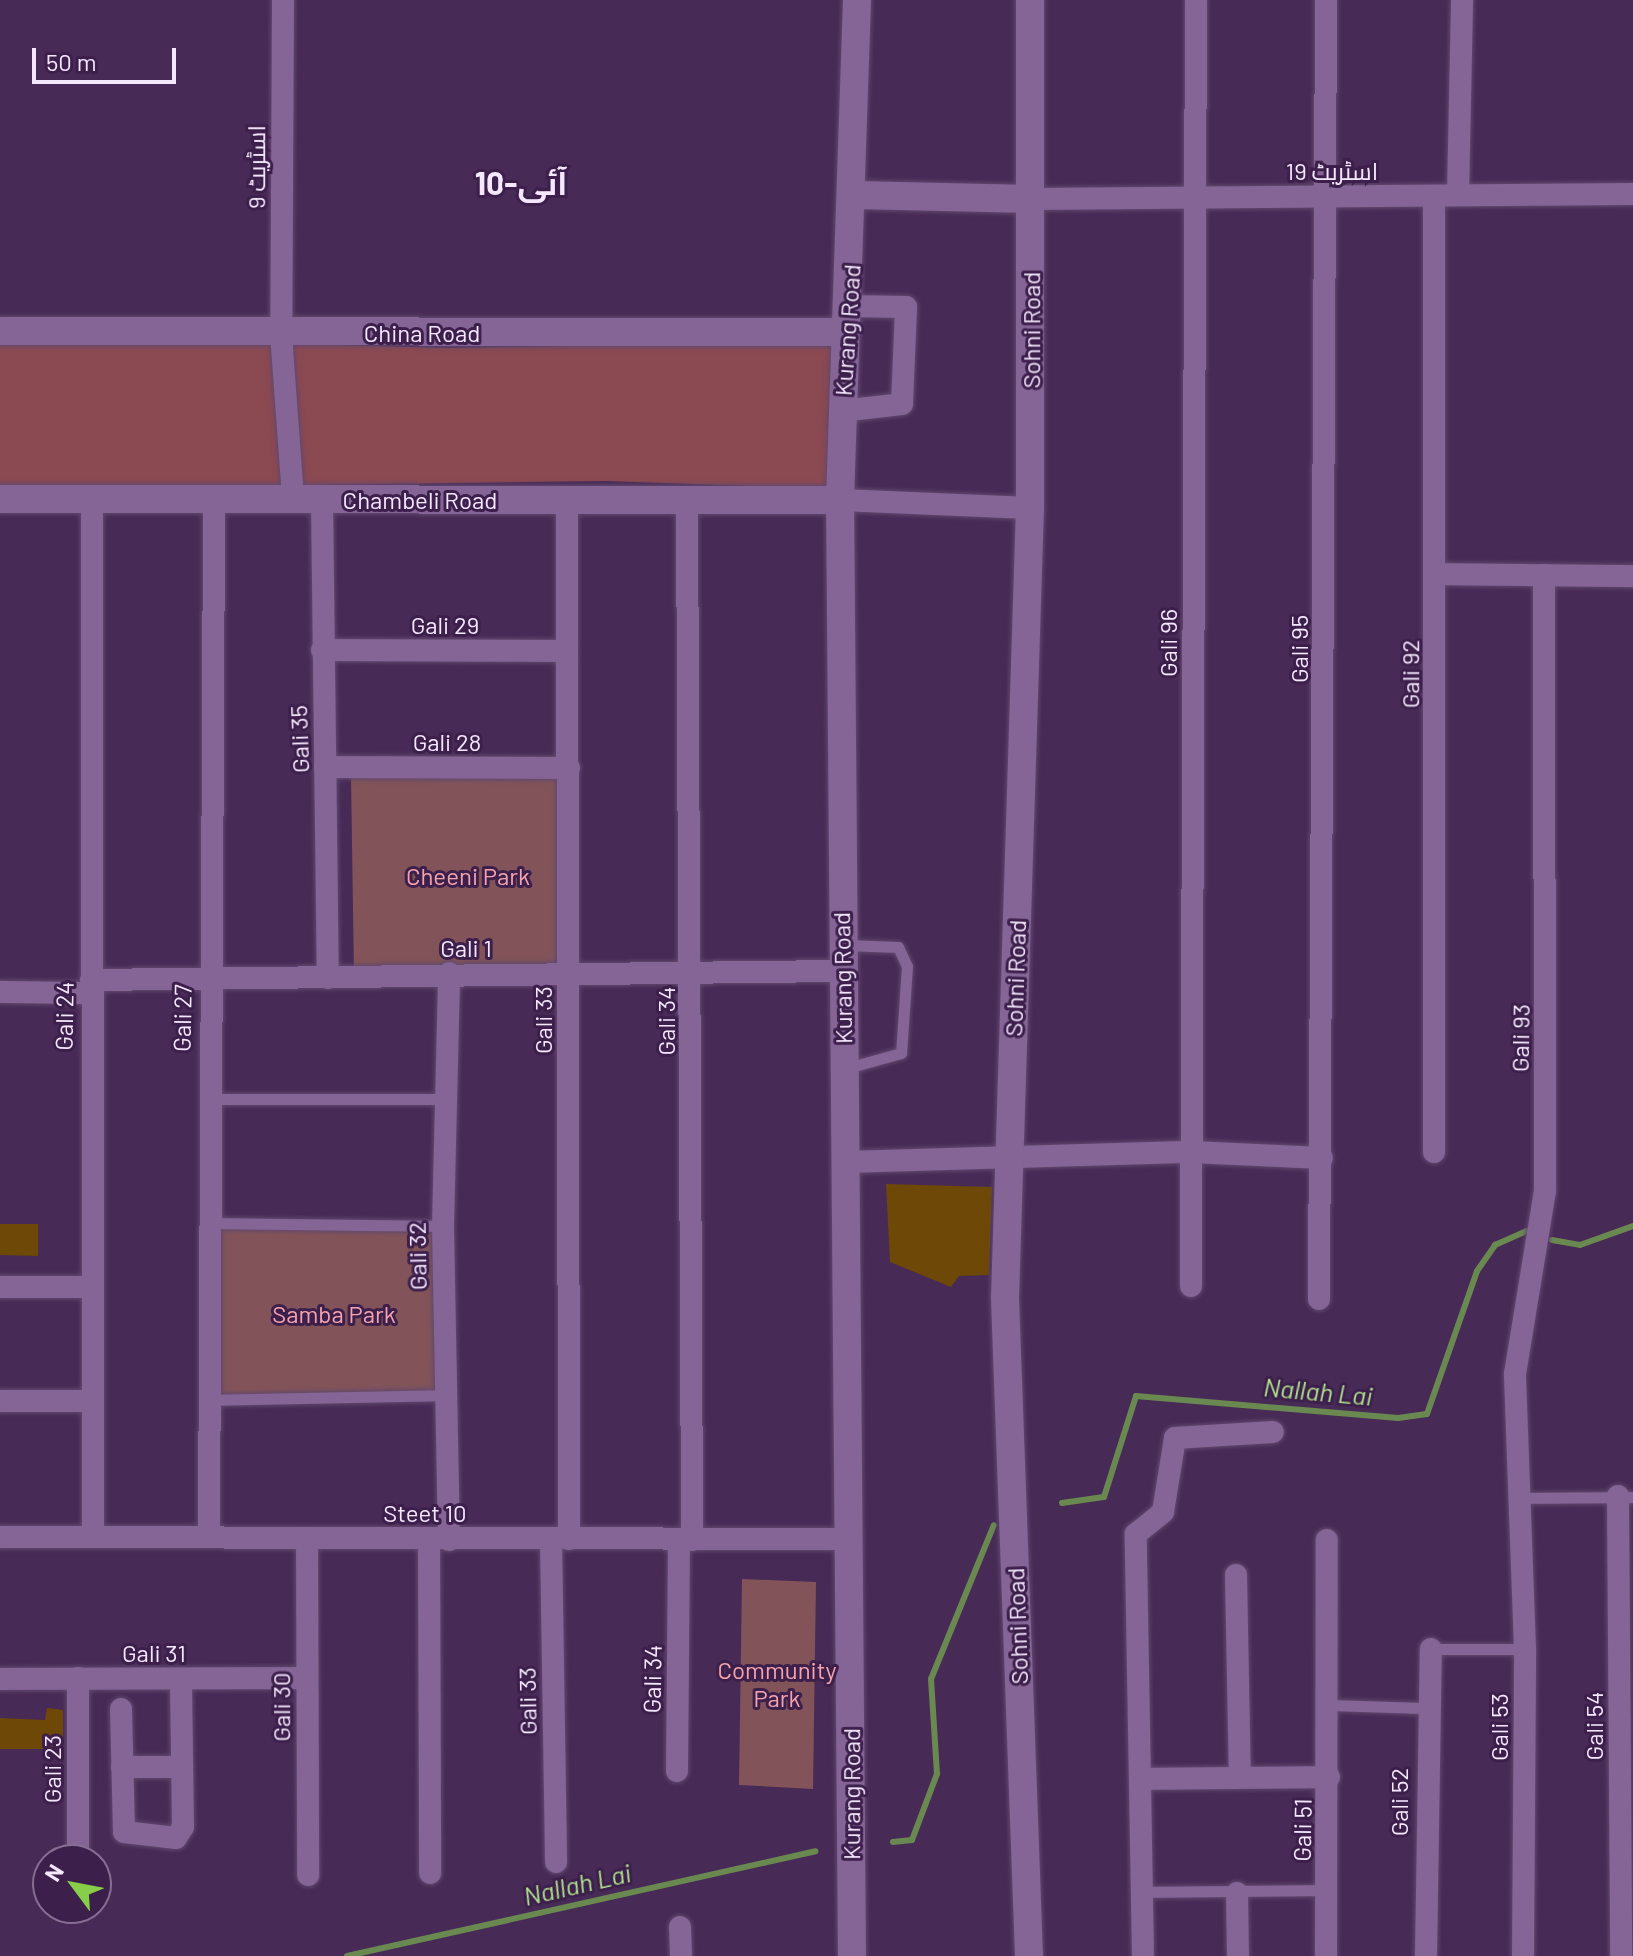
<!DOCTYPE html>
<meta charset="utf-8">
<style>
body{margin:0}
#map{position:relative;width:1633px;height:1956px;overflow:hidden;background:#472a56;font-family:Barlow,Cairo,sans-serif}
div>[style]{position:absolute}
.green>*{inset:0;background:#825459}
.forest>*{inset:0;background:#8b4952}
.stream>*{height:6px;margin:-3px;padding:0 3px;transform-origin:3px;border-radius:3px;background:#698951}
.building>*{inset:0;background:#6e4806}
.roads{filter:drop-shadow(0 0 2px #61486e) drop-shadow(0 0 2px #61486e)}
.service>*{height:11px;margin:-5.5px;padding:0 5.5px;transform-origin:5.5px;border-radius:5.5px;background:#846596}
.minor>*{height:22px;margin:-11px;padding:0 11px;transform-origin:11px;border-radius:11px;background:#846596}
.tertiary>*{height:28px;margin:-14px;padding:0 14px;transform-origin:14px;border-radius:14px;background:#846596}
span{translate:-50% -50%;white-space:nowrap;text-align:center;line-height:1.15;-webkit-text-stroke:6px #3c1f4b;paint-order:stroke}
.street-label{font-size:24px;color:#f5e7fe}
.park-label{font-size:24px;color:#f5a4ad}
.water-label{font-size:26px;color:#b0e08d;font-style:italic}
.district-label{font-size:32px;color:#f5e7fe;font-weight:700}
.north{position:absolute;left:32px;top:1844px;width:80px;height:80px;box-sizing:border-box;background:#3c1f4b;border:2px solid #866f93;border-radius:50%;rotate:302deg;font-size:22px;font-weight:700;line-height:32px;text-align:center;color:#f5e7fe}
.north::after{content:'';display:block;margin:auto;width:28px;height:36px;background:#88cf49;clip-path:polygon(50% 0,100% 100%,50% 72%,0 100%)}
.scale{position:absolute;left:32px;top:48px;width:144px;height:36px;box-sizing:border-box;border:4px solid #f5e7fe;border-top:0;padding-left:10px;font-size:24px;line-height:28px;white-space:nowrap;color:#f5e7fe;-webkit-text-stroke:6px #3c1f4b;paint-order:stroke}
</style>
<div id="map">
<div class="green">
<i style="clip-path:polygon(572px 771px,573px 979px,354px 977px,351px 776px)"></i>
<i style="clip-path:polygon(219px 1227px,448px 1230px,449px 1398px,221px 1401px)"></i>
<i style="clip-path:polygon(742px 1579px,816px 1582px,813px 1789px,739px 1785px)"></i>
</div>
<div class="forest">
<i style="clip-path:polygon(0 336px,446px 348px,837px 342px,833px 489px,605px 481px,0 489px)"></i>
</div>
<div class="stream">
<i style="left:1552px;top:1240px;width:28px;rotate:10deg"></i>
<i style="left:1580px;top:1245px;width:56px;rotate:-19.7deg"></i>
<i style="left:1062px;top:1503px;width:42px;rotate:-8.1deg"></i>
<i style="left:1104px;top:1497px;width:106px;rotate:-72.4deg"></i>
<i style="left:1136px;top:1396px;width:263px;rotate:4.8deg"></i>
<i style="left:1398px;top:1418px;width:29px;rotate:-8deg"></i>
<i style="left:1427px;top:1414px;width:151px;rotate:-70.7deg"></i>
<i style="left:1477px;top:1271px;width:32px;rotate:-55deg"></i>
<i style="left:1495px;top:1245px;width:34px;rotate:-24deg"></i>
<i style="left:893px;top:1842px;width:19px;rotate:-6deg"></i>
<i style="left:912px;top:1840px;width:71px;rotate:-69.3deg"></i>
<i style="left:937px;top:1774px;width:95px;rotate:-93.6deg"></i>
<i style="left:931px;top:1679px;width:166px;rotate:-67.8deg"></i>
<i style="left:347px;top:1956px;width:480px;rotate:-12.6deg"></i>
</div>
<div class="building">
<i style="clip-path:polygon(886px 1184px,992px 1187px,989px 1275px,959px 1276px,951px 1287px,890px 1262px)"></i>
<i style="clip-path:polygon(0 1224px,38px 1224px,38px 1256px,0 1255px)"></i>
<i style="clip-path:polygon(47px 1708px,63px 1710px,63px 1749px,0 1749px,0 1718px,45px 1720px)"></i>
</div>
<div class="roads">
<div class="service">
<i style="left:845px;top:945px;width:53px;rotate:2.2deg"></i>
<i style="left:898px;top:947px;width:21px;rotate:65deg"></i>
<i style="left:907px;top:966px;width:87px;rotate:93.9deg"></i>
<i style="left:901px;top:1053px;width:56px;rotate:164.5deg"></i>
<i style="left:208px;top:1099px;width:236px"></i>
<i style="left:210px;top:1223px;width:233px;rotate:0.7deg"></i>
<i style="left:209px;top:1400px;width:236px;rotate:-1.2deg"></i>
<i style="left:1518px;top:1498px;width:115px;rotate:-0.5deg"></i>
<i style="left:1431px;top:1649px;width:94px"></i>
<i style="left:1328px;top:1705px;width:97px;rotate:1.8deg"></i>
<i style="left:1142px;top:1892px;width:184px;rotate:-0.6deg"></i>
</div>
<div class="minor">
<i style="left:283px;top:0;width:334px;rotate:90.3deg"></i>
<i style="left:281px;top:334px;width:165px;rotate:85.8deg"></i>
<i style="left:1458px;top:195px;width:195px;rotate:-88.8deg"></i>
<i style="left:1434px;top:196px;width:956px;rotate:90deg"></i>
<i style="left:1031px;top:199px;width:602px;rotate:-0.48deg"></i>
<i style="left:841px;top:411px;width:61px;rotate:-6.5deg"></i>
<i style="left:902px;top:404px;width:97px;rotate:-87.6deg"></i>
<i style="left:906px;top:307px;width:58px;rotate:-179deg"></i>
<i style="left:92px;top:499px;width:1036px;rotate:89.94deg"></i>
<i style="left:322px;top:500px;width:478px;rotate:89.3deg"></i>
<i style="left:567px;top:500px;width:1039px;rotate:89.89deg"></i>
<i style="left:840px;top:500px;width:190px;rotate:2.4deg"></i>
<i style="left:687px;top:502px;width:1038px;rotate:89.72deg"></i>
<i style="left:1437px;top:574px;width:196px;rotate:0.6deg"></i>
<i style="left:322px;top:650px;width:245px;rotate:0.2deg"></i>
<i style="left:325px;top:767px;width:244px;rotate:0.2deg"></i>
<i style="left:91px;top:980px;width:750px;rotate:-0.69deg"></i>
<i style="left:0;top:992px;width:88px;rotate:0.7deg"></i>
<i style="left:847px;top:1162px;width:345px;rotate:-1.7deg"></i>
<i style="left:1192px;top:1152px;width:130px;rotate:2.6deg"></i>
<i style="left:1191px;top:1286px;width:1286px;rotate:-89.78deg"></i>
<i style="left:0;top:1287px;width:89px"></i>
<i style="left:1319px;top:1299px;width:1299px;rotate:-89.69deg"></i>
<i style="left:0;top:1401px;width:91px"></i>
<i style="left:1618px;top:1496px;width:460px;rotate:89.6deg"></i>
<i style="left:0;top:1537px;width:850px;rotate:0.13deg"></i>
<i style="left:209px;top:1537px;width:1038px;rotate:-89.72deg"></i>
<i style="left:307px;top:1538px;width:337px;rotate:89.8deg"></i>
<i style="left:429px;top:1539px;width:334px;rotate:89.8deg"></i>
<i style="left:551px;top:1539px;width:323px;rotate:89.1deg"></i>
<i style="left:449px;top:1540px;width:314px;rotate:-91.1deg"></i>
<i style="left:443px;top:1226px;width:253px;rotate:-88.6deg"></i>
<i style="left:1236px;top:1575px;width:202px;rotate:88.9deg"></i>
<i style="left:0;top:1679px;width:307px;rotate:-0.2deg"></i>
<i style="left:121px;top:1709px;width:123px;rotate:88.6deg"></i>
<i style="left:124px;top:1832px;width:52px;rotate:6.6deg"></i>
<i style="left:176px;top:1838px;width:13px;rotate:-58deg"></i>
<i style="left:183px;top:1827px;width:148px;rotate:-90.8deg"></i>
<i style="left:122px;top:1767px;width:60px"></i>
<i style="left:677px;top:1771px;width:231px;rotate:-89.5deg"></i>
<i style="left:1141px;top:1779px;width:188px;rotate:-0.6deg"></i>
<i style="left:78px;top:1860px;width:182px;rotate:-90deg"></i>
<i style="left:1237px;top:1893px;width:63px;rotate:89.1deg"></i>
<i style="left:680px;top:1927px;width:29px;rotate:88deg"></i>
<i style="left:1143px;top:1956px;width:422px;rotate:-91deg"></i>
<i style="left:1136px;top:1534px;width:35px;rotate:-39deg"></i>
<i style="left:1163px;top:1512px;width:75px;rotate:-80.8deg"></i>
<i style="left:1175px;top:1438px;width:98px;rotate:-3.5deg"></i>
<i style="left:1326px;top:1956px;width:416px;rotate:-89.9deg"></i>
<i style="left:1426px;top:1956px;width:307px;rotate:-89.1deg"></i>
<i style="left:1523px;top:1956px;width:307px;rotate:-89.6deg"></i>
<i style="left:1525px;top:1649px;width:275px;rotate:-92.1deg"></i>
<i style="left:1515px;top:1374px;width:185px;rotate:-80.7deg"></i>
<i style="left:1545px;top:1191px;width:616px;rotate:-90.09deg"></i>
</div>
<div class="tertiary">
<i style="left:855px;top:195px;width:176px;rotate:1.3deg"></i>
<i style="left:0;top:331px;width:844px;rotate:0.07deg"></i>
<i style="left:0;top:499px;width:840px;rotate:0.07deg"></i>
<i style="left:852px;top:1956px;width:1456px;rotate:-90.47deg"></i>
<i style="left:840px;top:500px;width:500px;rotate:-88.05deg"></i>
<i style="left:1029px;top:1956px;width:658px;rotate:-92.09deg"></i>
<i style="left:1005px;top:1298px;width:790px;rotate:-88.19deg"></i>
<i style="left:1030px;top:508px;width:508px;rotate:-90deg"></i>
</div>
</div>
<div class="street-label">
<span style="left:256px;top:167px;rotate:-90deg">اسٹریٹ 9</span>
<span style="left:1332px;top:171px">اسٹریٹ 19</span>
<span style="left:847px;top:330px;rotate:-86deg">Kurang Road</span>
<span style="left:1031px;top:330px;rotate:-90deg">Sohni Road</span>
<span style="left:422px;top:333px">China Road</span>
<span style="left:420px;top:500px">Chambeli Road</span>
<span style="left:445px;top:625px">Gali 29</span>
<span style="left:1168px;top:643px;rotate:-90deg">Gali 96</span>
<span style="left:1299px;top:649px;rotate:-90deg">Gali 95</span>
<span style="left:1410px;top:674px;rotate:-90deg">Gali 92</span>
<span style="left:299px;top:739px;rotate:-92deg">Gali 35</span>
<span style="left:447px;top:742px">Gali 28</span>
<span style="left:466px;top:948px">Gali 1</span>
<span style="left:842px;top:978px;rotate:-91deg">Kurang Road</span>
<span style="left:1015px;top:978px;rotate:-88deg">Sohni Road</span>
<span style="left:64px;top:1016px;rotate:-89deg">Gali 24</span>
<span style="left:182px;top:1018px;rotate:-89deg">Gali 27</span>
<span style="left:543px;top:1020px;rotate:-90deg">Gali 33</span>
<span style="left:666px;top:1021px;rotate:-90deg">Gali 34</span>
<span style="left:1520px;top:1038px;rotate:-89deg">Gali 93</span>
<span style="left:417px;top:1256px;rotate:-91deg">Gali 32</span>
<span style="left:425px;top:1513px">Steet 10</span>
<span style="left:1017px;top:1626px;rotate:-92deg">Sohni Road</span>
<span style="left:154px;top:1653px">Gali 31</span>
<span style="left:652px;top:1679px;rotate:-89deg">Gali 34</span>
<span style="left:527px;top:1701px;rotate:-91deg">Gali 33</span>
<span style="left:281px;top:1707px;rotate:-90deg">Gali 30</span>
<span style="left:1594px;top:1726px;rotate:-90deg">Gali 54</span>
<span style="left:1499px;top:1727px;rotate:-90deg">Gali 53</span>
<span style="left:52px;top:1769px;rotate:-90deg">Gali 23</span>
<span style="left:851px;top:1794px;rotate:-90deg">Kurang Road</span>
<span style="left:1399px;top:1802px;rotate:-90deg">Gali 52</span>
<span style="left:1302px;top:1830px;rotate:-89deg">Gali 51</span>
</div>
<div class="park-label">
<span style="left:468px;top:876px">Cheeni Park</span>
<span style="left:334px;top:1314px">Samba Park</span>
<span style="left:777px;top:1684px">Community<br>Park</span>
</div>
<div class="water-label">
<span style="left:1318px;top:1391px;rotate:5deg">Nallah Lai</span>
<span style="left:577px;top:1884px;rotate:-13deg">Nallah Lai</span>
</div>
<div class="district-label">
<span style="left:521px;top:182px">آئی-10</span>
</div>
<div class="north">N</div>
<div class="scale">50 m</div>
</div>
